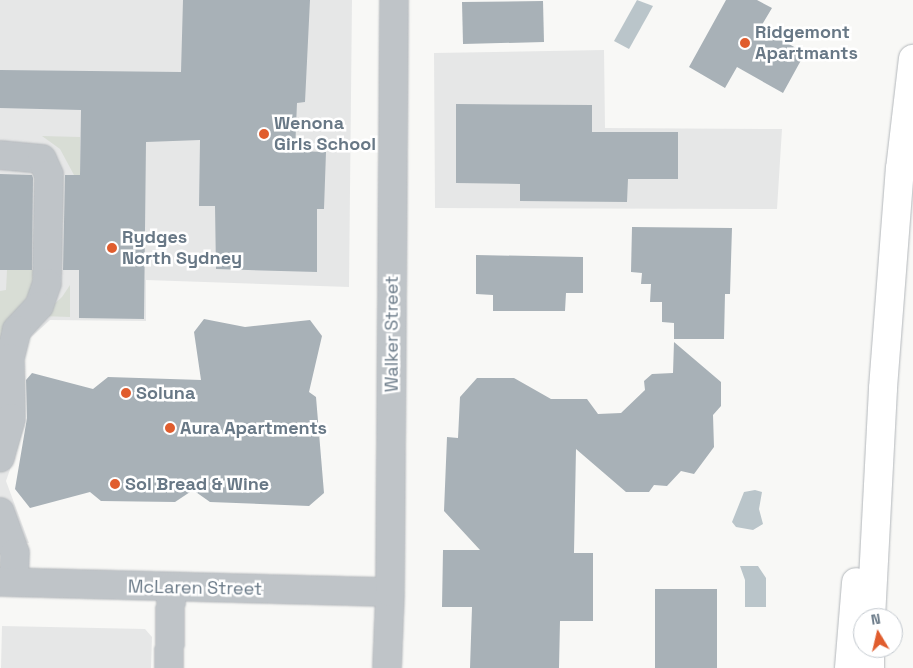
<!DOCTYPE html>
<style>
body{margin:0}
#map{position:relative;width:913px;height:668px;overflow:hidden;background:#f8f8f6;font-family:"Space Grotesk",sans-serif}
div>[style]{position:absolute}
.built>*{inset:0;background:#e6e7e7}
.green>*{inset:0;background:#d8ddd5}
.water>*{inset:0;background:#bac5ca}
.building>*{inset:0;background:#a8b1b7}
.roads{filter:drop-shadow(0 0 1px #b3b7bb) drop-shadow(0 0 1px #b3b7bb)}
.minor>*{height:28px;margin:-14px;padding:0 14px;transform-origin:14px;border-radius:14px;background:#bfc4c8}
.highway>*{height:28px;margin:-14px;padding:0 14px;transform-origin:14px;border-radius:14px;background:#fff}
.dots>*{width:14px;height:14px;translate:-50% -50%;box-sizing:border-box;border:2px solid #fff;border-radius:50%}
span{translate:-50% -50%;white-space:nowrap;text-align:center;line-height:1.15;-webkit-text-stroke:5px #fff;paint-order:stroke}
.poi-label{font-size:18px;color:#687886;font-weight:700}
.left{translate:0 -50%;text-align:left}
.street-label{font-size:18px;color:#687886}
.north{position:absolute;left:853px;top:608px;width:50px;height:50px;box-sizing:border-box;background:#fff;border:1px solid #c3c9cf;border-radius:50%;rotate:351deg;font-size:14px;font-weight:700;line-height:20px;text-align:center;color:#687886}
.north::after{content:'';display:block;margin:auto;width:18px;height:22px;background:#e05d2e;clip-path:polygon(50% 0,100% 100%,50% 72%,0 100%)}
</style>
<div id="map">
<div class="built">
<i style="clip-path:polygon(0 0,352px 0,349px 287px,146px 280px,146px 321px,50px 320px,27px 341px,23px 361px,25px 426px,6px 481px,29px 543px,0 541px)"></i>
<i style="clip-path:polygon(604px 50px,605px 128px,782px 129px,777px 209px,435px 208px,434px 53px)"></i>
<i style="clip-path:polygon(2px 626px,145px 629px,152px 637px,151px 668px,1px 668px)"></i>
</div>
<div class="green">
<i style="clip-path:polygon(42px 136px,80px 137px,80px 175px,74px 175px,60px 149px)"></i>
<i style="clip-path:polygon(7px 270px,40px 270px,0 353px,0 291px,6px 290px)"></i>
<i style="clip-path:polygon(70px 285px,70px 317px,41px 316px,62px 297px)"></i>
</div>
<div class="water">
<i style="clip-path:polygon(637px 0,653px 6px,629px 49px,614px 41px)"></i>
<i style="clip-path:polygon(755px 490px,762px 492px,759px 509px,763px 524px,753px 530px,736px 527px,732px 522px,744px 492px)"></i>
<i style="clip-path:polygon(740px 566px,758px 566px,766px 578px,766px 607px,745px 607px,745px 580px)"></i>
</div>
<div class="building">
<i style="clip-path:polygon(183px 0,310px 0,305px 102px,297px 103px,295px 151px,326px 152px,324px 209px,317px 209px,317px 272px,216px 269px,215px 206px,199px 206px,200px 140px,146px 142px,144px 319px,79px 318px,79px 270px,63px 270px,65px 175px,80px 175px,81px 110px,0 108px,0 70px,181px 72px)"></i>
<i style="clip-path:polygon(726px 0,757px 0,772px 8px,760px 28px,805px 53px,783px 93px,737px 67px,725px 88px,689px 67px)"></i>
<i style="clip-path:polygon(543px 1px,544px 42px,463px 44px,462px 2px)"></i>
<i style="clip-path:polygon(456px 104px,592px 105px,592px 132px,678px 132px,678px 179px,628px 179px,627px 202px,520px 201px,520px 184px,456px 183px)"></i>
<i style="clip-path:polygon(0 174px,32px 175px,33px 178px,32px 270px,0 270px)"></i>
<i style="clip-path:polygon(632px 227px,732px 228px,730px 294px,725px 294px,724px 339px,674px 339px,674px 323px,662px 322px,662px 302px,650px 302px,651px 284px,641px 284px,642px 273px,631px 272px)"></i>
<i style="clip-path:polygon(476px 255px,583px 257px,583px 293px,566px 293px,565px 311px,493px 311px,493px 295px,476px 294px)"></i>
<i style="clip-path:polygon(204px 319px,245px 327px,310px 320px,322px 336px,309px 392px,316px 397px,324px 493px,309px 506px,210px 502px,193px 490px,175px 502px,101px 501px,90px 492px,30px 508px,15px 489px,27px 418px,26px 380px,32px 373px,93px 389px,108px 377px,201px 380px,194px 332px)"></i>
<i style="clip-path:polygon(674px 342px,721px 382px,721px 406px,713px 415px,714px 447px,694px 474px,681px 471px,667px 486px,654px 485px,649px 492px,626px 492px,576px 449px,574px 553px,593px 553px,593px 621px,560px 621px,559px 668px,470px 668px,472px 607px,442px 607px,443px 550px,480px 550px,444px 511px,447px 437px,458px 438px,460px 397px,477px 378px,514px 378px,551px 399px,587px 399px,598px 414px,621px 413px,645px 390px,644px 381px,652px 374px,673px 373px)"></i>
<i style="clip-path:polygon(655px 589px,717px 589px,717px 668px,655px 668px)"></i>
</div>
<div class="roads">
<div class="minor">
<i style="left:0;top:155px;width:42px;rotate:5.4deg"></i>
<i style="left:42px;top:159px;width:17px;rotate:66deg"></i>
<i style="left:49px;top:175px;width:108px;rotate:91.1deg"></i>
<i style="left:47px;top:283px;width:24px;rotate:109deg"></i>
<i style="left:39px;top:306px;width:33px;rotate:133deg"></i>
<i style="left:17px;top:330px;width:29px;rotate:104deg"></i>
<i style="left:10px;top:358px;width:60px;rotate:89deg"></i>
<i style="left:11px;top:418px;width:41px;rotate:105.4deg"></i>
<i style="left:0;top:512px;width:44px;rotate:69.9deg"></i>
<i style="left:15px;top:553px;width:29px;rotate:92deg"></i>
<i style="left:0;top:582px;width:390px;rotate:1.5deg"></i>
<i style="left:169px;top:668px;width:81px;rotate:-88.6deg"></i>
<i style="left:387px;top:668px;width:76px;rotate:-87.7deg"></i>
<i style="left:390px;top:592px;width:592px;rotate:-89.61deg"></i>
</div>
<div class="highway">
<i style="left:871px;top:618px;width:230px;rotate:-87deg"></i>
<i style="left:883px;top:388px;width:220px;rotate:-85.6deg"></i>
<i style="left:900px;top:169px;width:111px;rotate:-83.3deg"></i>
<i style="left:849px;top:668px;width:86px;rotate:-85.3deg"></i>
<i style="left:870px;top:668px;width:20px;rotate:-90deg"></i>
</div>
</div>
<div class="dots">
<i style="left:745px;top:43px;background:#e05d2e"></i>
<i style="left:264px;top:134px;background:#e05d2e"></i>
<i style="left:112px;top:248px;background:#e05d2e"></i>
<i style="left:126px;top:393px;background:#e05d2e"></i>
<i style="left:170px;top:428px;background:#e05d2e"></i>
<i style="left:115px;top:484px;background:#e05d2e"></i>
</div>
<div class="poi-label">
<span class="left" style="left:755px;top:43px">Ridgemont<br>Apartmants</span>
<span class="left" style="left:274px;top:134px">Wenona<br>Girls School</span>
<span class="left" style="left:122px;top:248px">Rydges<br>North Sydney</span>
<span class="left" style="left:136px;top:393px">Soluna</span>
<span class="left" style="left:180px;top:428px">Aura Apartments</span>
<span class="left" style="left:125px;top:484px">Sol Bread &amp; Wine</span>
</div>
<div class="street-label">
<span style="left:392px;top:334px;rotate:-90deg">Walker Street</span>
<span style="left:195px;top:588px;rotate:1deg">McLaren Street</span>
</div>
<div class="north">N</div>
</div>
